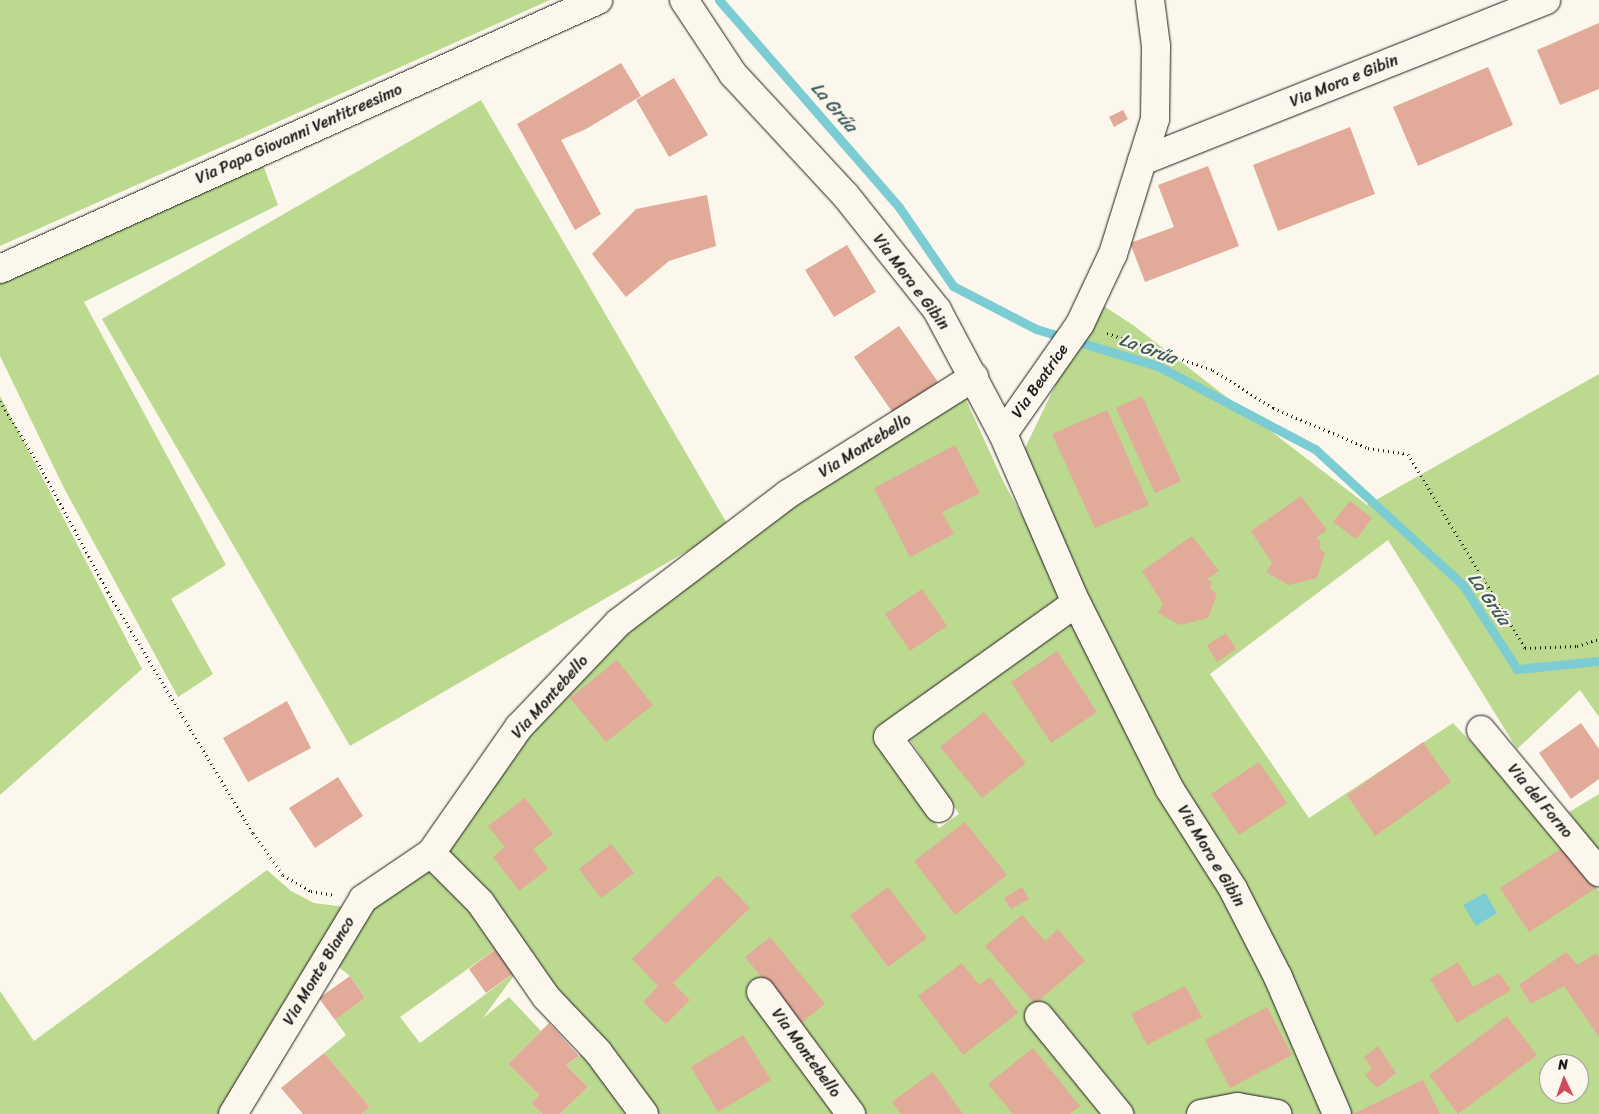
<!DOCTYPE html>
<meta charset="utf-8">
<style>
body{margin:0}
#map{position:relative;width:1599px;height:1114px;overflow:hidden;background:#fbf7ec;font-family:Sriracha,sans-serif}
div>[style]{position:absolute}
.green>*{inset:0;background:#bcd990}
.water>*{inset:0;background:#7bccd3}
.stream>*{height:9px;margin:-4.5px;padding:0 4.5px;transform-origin:4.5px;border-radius:4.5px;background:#7bccd3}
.building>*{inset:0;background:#e1aa99}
.path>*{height:3px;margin-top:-1.5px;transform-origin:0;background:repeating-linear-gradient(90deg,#1c1c1c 0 1px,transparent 0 5px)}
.roads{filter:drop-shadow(0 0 1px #1c1c1c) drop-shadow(0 0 1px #1c1c1c)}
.minor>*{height:28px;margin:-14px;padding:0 14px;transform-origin:14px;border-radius:14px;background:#fbf7ec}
span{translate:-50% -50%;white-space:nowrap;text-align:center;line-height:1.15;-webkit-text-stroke:4.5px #fbf7ec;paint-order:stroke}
.street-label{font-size:16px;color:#1c1c1c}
.water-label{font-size:18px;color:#3d5a5c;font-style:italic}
.north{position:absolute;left:1539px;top:1054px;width:50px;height:50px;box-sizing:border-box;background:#fbf7ec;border:1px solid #a29f99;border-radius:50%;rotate:357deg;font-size:14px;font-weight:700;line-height:20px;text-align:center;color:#1c1c1c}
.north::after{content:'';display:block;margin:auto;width:18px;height:22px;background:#d1495b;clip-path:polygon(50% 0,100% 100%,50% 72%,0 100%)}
</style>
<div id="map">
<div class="green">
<i style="clip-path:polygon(0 0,550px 0,0 246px)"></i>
<i style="clip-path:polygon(481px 100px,729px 527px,350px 746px,102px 319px)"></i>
<i style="clip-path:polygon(259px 154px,278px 205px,84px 302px,226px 565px,171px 599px,213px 674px,178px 697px,64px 488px,0 356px,0 278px)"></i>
<i style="clip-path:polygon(evenodd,1096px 301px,1133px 325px,1367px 505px,1599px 374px,1599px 717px,1580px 690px,1517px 749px,1388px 540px,1210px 674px,1309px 818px,1453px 723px,1567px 844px,1599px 891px,1599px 1114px,1338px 1114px,1176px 783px,1012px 475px,1096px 301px,1549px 1064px,1579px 1064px,1579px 1094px,1549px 1094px,1549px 1064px)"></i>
<i style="clip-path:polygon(961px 389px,1004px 483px,1069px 600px,873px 737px,939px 828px,959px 814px,907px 735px,1072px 618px,1231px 908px,1325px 1114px,1282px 1114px,1210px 1102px,1184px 1114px,655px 1114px,442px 848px,517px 737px,644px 611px)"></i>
<i style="clip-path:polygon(0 396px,142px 669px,0 795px)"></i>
<i style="clip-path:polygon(1599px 794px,1599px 854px,1569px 812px)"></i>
<i style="clip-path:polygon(436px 856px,500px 946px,400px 1017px,420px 1043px,518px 970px,483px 1018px,509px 997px,541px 1031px,508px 1064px,539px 1095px,531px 1103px,542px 1114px,362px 1114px,370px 1107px,324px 1053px,346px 1035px,335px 1020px,365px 998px,350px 976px,330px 960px,353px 923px)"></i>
<i style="clip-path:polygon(267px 870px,291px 891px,314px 903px,345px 907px,222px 1114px,0 1114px,0 991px,34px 1041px)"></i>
<i style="clip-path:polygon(586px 1051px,637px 1114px,560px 1114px,588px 1087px,566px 1065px)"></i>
</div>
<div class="water">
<i style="clip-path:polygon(1485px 893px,1497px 913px,1476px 926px,1463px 905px)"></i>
</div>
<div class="stream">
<i style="left:719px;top:0;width:274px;rotate:49deg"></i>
<i style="left:899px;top:207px;width:96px;rotate:55.6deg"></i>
<i style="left:953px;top:286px;width:93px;rotate:27.4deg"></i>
<i style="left:1036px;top:329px;width:127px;rotate:16.9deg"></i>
<i style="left:1158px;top:366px;width:178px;rotate:27.9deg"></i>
<i style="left:1315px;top:449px;width:201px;rotate:42.6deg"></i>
<i style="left:1463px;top:585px;width:100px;rotate:57.3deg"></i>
<i style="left:1517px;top:669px;width:82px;rotate:-5.6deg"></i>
</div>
<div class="building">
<i style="clip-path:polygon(1599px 23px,1599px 89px,1560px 105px,1537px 50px)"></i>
<i style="clip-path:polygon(621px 63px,641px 96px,586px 129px,561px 140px,601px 214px,575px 230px,517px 124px)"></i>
<i style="clip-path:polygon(1488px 67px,1513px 125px,1418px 166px,1393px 107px)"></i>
<i style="clip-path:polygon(674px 78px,708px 135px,669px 157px,636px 100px)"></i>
<i style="clip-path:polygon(1123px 110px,1128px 119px,1114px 127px,1109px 117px)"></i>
<i style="clip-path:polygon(1350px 127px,1375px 194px,1278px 231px,1253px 165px)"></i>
<i style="clip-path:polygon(1208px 166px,1239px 246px,1145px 282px,1130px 243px,1174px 227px,1158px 185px)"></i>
<i style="clip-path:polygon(707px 195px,716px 246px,669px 261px,626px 297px,592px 254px,636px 209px)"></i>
<i style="clip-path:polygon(847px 245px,876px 292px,834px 317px,805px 270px)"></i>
<i style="clip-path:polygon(899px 326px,938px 382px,893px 413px,854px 357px)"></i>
<i style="clip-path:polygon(1142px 396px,1181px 481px,1155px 493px,1116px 408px)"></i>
<i style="clip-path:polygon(1107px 410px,1149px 505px,1095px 528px,1052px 434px)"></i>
<i style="clip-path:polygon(955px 445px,980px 493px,942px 512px,954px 534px,910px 557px,874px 488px)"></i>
<i style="clip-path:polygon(1301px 496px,1327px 530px,1316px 538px,1321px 542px,1319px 548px,1325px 553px,1317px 578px,1289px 585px,1266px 572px,1272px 563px,1251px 531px)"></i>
<i style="clip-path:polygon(1350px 501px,1372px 518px,1356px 539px,1333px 522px)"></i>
<i style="clip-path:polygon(1192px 536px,1219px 571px,1207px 579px,1212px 582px,1210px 588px,1217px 594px,1208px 618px,1180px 625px,1158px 613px,1163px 604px,1142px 571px)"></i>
<i style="clip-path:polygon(922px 589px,947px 626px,910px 651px,885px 614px)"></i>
<i style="clip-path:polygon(1226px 633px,1236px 649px,1217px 662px,1207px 645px)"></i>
<i style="clip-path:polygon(1057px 651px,1097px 712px,1051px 743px,1011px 682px)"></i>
<i style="clip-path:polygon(617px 660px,653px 705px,606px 742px,570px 698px)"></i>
<i style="clip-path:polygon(287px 701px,311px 748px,248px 782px,223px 738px)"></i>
<i style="clip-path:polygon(984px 712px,1026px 763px,982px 798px,940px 747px)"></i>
<i style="clip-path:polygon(1581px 723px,1599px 749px,1599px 779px,1571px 799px,1539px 753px)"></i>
<i style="clip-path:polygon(1423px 742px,1451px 782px,1375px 836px,1347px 795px)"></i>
<i style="clip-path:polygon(1259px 762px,1287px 803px,1239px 835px,1211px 794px)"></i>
<i style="clip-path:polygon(338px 777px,363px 816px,315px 848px,289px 808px)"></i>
<i style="clip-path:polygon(525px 798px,553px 834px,533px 849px,548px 869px,519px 891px,493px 857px,505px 847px,488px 826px)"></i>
<i style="clip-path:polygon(965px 822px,1007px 875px,955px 915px,914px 861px)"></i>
<i style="clip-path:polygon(611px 844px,634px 873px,601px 898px,579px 869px)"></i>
<i style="clip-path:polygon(1568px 844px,1596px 888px,1529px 932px,1500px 888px)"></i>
<i style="clip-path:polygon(718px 875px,750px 908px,673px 983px,690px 1000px,666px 1024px,643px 1002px,658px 986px,632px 959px)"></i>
<i style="clip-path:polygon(888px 887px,927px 938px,888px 967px,850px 915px)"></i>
<i style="clip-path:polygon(1022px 887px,1029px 899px,1011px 909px,1004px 898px)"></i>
<i style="clip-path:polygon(1022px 915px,1045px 941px,1058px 929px,1085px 961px,1035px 1004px,985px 946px)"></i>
<i style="clip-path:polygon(770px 937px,825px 1004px,800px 1024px,745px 957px)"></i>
<i style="clip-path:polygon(500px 946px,518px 970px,486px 993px,469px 969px)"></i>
<i style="clip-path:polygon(1566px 952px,1578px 965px,1596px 953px,1599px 957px,1599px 1037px,1564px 986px,1531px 1004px,1519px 985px)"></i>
<i style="clip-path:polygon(1458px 962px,1473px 987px,1499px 973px,1511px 990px,1457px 1023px,1430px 979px)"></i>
<i style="clip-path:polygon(962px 963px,979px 985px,990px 977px,1018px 1013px,963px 1055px,918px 996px)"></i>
<i style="clip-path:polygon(350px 976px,365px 998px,335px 1020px,319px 998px)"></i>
<i style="clip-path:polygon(1185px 986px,1202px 1017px,1147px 1045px,1131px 1014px)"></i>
<i style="clip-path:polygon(1267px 1007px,1292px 1055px,1230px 1088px,1205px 1040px)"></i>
<i style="clip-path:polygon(1507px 1016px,1537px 1055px,1458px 1114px,1429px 1075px)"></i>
<i style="clip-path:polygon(549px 1023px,579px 1056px,566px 1065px,588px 1087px,560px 1114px,542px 1114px,531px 1103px,539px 1095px,508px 1064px)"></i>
<i style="clip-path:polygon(743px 1035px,771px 1080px,718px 1112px,691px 1067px)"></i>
<i style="clip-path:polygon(1378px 1046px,1396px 1073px,1377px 1088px,1365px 1075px,1372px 1069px,1364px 1057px)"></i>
<i style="clip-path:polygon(1033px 1048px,1080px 1106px,1070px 1114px,1013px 1114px,988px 1084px)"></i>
<i style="clip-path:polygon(324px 1053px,370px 1107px,362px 1114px,303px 1114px,281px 1088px)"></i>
<i style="clip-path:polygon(933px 1072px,963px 1114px,901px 1114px,892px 1102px)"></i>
<i style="clip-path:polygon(1423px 1080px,1440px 1114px,1353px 1114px)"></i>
</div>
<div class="path">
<i style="left:1107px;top:333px;width:112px;rotate:19.2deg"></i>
<i style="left:1213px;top:370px;width:71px;rotate:32.3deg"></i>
<i style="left:1273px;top:408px;width:103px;rotate:22.8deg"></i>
<i style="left:1368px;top:448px;width:40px;rotate:8.5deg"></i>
<i style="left:1408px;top:454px;width:227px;rotate:58.9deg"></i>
<i style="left:1525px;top:648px;width:52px;rotate:-2.2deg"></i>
<i style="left:1577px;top:646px;width:23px;rotate:-18deg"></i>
<i style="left:0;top:401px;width:79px;rotate:58.5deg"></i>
<i style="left:41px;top:468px;width:141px;rotate:61.6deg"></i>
<i style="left:108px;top:592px;width:281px;rotate:59deg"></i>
<i style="left:253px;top:833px;width:52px;rotate:54.5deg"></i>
<i style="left:283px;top:875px;width:32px;rotate:30deg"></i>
<i style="left:311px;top:891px;width:22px;rotate:10deg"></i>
</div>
<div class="roads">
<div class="minor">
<i style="left:684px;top:0;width:89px;rotate:56.5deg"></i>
<i style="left:733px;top:74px;width:166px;rotate:47.2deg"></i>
<i style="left:846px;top:196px;width:146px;rotate:51.4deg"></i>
<i style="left:937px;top:310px;width:140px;rotate:62deg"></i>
<i style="left:1003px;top:434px;width:176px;rotate:66.6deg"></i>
<i style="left:1073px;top:596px;width:215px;rotate:63.4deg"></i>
<i style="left:1169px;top:788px;width:120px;rotate:57.6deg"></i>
<i style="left:1233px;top:889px;width:99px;rotate:62.9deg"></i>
<i style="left:1278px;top:977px;width:149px;rotate:66.7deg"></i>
<i style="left:1142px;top:161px;width:435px;rotate:-21.7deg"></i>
<i style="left:0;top:269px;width:656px;rotate:-24.22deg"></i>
<i style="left:1003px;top:434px;width:134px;rotate:-55deg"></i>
<i style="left:1080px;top:324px;width:77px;rotate:-64.8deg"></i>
<i style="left:1113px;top:254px;width:141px;rotate:-72.7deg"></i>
<i style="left:1155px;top:119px;width:73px;rotate:-89.2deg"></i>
<i style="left:1156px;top:46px;width:46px;rotate:-97.4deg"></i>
<i style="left:1481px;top:730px;width:185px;rotate:50.3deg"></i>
<i style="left:939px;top:808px;width:87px;rotate:-125.7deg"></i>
<i style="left:888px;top:737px;width:231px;rotate:-35.5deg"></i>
<i style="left:431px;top:853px;width:69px;rotate:45deg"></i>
<i style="left:480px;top:902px;width:116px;rotate:55.2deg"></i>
<i style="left:546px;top:997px;width:76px;rotate:46.6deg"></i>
<i style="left:598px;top:1052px;width:77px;rotate:53.4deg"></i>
<i style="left:761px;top:992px;width:152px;rotate:53.6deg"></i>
<i style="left:1039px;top:1016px;width:127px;rotate:50.8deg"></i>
<i style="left:233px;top:1114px;width:251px;rotate:-58.8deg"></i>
<i style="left:363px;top:899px;width:82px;rotate:-34.1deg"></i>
<i style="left:431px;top:853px;width:154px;rotate:-55.1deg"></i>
<i style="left:519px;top:727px;width:144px;rotate:-46.4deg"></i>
<i style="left:618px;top:623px;width:213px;rotate:-37.2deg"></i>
<i style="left:788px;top:494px;width:220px;rotate:-32.2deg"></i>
<i style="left:1201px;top:1114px;width:37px;rotate:-11deg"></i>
<i style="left:1237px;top:1107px;width:41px;rotate:9.9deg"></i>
</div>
</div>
<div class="street-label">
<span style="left:1344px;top:81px;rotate:-22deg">Via Mora e Gibin</span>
<span style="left:299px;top:134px;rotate:-24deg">Via Papa Giovanni Ventitreesimo</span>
<span style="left:911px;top:282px;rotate:53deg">Via Mora e Gibin</span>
<span style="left:1040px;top:381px;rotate:-55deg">Via Beatrice</span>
<span style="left:865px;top:446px;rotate:-32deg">Via Montebello</span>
<span style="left:550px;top:697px;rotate:-48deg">Via Montebello</span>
<span style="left:1540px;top:801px;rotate:50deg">Via del Forno</span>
<span style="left:1211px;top:856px;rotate:59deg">Via Mora e Gibin</span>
<span style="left:319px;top:971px;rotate:-59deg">Via Monte Bianco</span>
<span style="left:806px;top:1053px;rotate:54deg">Via Montebello</span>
</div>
<div class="water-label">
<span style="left:834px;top:107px;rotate:49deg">La Grűa</span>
<span style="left:1148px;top:349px;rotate:20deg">La Grűa</span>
<span style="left:1489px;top:599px;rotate:55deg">La Grűa</span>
</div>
<div class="north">N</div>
</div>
